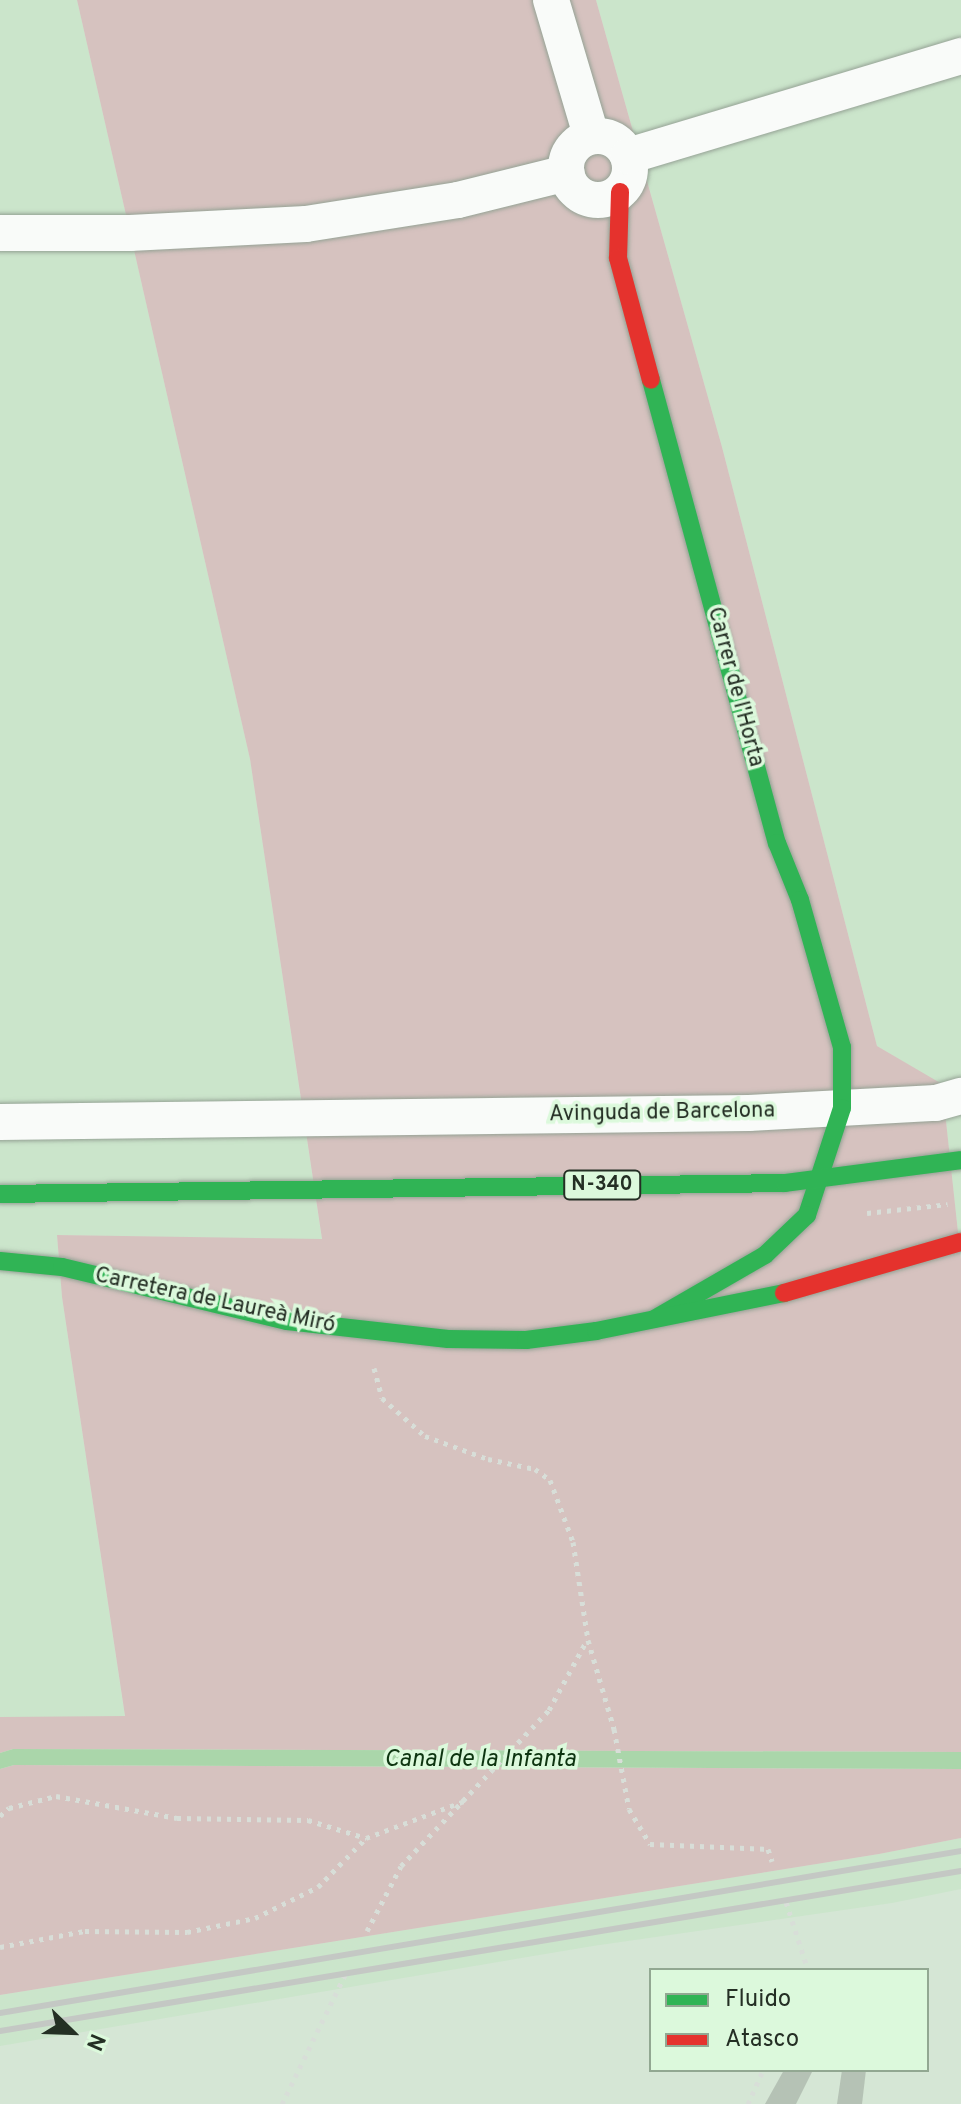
<!DOCTYPE html>
<meta charset="utf-8">
<style>
body{margin:0}
#map{position:relative;width:961px;height:2104px;overflow:hidden;background:#d5e6d5;font-family:Overpass,sans-serif}
div>[style]{position:absolute}
.built>*{inset:0;background:#cbe5cb}
.green>*{inset:0;background:#d6c2bf}
.water>*{inset:0;background:#aad6aa}
.building>*{inset:0;background:#b5c2b5}
.path>*{height:5px;margin-top:-2.5px;transform-origin:0;background:repeating-linear-gradient(90deg,#d8ded8 0 4px,transparent 0 10px)}
.roads{filter:drop-shadow(0 0 2px #95a295) drop-shadow(0 0 2px #95a295)}
.street>*{height:36px;margin:-18px;padding:0 18px;transform-origin:18px;border-radius:18px;background:#f9fbf9}
.street>.ring{margin:-18px;padding:0;box-sizing:content-box;background:none;border:36px solid #f9fbf9;border-radius:50%}
.fast>*{height:18px;margin:-9px;padding:0 9px;transform-origin:9px;border-radius:9px;background:#30b455}
.jam>*{height:18px;margin:-9px;padding:0 9px;transform-origin:9px;border-radius:9px;background:#e5322d}
.rail>*{height:6px;margin:-3px;padding:0 3px;transform-origin:3px;border-radius:3px;background:#c4c8c4}
span{translate:-50% -50%;white-space:nowrap;text-align:center;line-height:1.15;-webkit-text-stroke:7px #dcf9dc;paint-order:stroke}
.shield-label span{padding:2px 6px;background:#dcf9dc;border:2px solid;border-radius:6px;-webkit-text-stroke-width:0}
.shield-label{font-size:20px;color:#242f24;font-weight:700}
.street-label{font-size:22px;color:#242f24}
.water-label{font-size:24px;color:#0d3410;font-style:italic}
.legend{position:absolute;left:649px;top:1968px;width:280px;height:104px;box-sizing:border-box;background:#dcf9dc;border:2px solid #92a892;margin:0;padding:10px 14px;list-style:none;font-size:24px;color:#242f24}
.legend li{display:flex;align-items:center;gap:16px;height:40px}
.legend b{width:40px;border:2px solid #92a892}
.north{position:absolute;left:32px;top:1992px;width:80px;height:80px;-webkit-text-stroke:6px #dcf9dc;paint-order:stroke;rotate:113deg;font-size:22px;font-weight:700;line-height:32px;text-align:center;color:#242f24}
.north::after{content:'';display:block;margin:auto;width:28px;height:36px;background:#242f24;clip-path:polygon(50% 0,100% 100%,50% 72%,0 100%)}
</style>
<div id="map">
<div class="built">
<i style="clip-path:polygon(0 0,77px 0,250px 759px,322px 1240px,57px 1235px,62px 1297px,125px 1717px,0 1717px)"></i>
<i style="clip-path:polygon(596px 0,961px 0,961px 1260px,942px 1085px,877px 1046px,722px 447px)"></i>
<i style="clip-path:polygon(961px 1838px,961px 1889px,892px 1903px,593px 1946px,0 2046px,0 1995px,879px 1854px)"></i>
</div>
<div class="green">
<i style="clip-path:polygon(77px 0,596px 0,722px 447px,877px 1046px,942px 1084px,961px 1260px,961px 1752px,13px 1749px,0 1753px,0 1717px,125px 1716px,62px 1297px,57px 1235px,322px 1239px,250px 759px)"></i>
<i style="clip-path:polygon(14px 1765px,961px 1769px,961px 1838px,879px 1854px,0 1995px,0 1769px)"></i>
</div>
<div class="water">
<i style="clip-path:polygon(13px 1749px,961px 1752px,961px 1769px,14px 1765px,0 1769px,0 1753px)"></i>
</div>
<div class="building">
<i style="clip-path:polygon(784px 2070px,813px 2070px,796px 2104px,765px 2104px)"></i>
<i style="clip-path:polygon(842px 2070px,866px 2070px,862px 2104px,837px 2104px)"></i>
</div>
<div class="path">
<i style="left:867px;top:1213px;width:81px;rotate:-6.3deg"></i>
<i style="left:374px;top:1368px;width:31px;rotate:75deg"></i>
<i style="left:382px;top:1398px;width:57px;rotate:41.5deg"></i>
<i style="left:425px;top:1436px;width:67px;rotate:20.1deg"></i>
<i style="left:488px;top:1459px;width:48px;rotate:12deg"></i>
<i style="left:535px;top:1469px;width:19px;rotate:36deg"></i>
<i style="left:550px;top:1480px;width:66px;rotate:69.6deg"></i>
<i style="left:573px;top:1542px;width:99px;rotate:81.3deg"></i>
<i style="left:588px;top:1640px;width:93px;rotate:73.7deg"></i>
<i style="left:614px;top:1729px;width:81px;rotate:79.4deg"></i>
<i style="left:629px;top:1809px;width:41px;rotate:59deg"></i>
<i style="left:650px;top:1844px;width:118px;rotate:2.4deg"></i>
<i style="left:768px;top:1849px;width:13px;rotate:72deg"></i>
<i style="left:0;top:1816px;width:12px;rotate:-42deg"></i>
<i style="left:9px;top:1808px;width:49px;rotate:-14.3deg"></i>
<i style="left:56px;top:1796px;width:123px;rotate:10.3deg"></i>
<i style="left:177px;top:1818px;width:131px;rotate:0.9deg"></i>
<i style="left:308px;top:1820px;width:61px;rotate:17.2deg"></i>
<i style="left:366px;top:1838px;width:108px;rotate:-20.6deg"></i>
<i style="left:786px;top:1902px;width:71px;rotate:72.1deg"></i>
<i style="left:367px;top:1931px;width:73px;rotate:-62.4deg"></i>
<i style="left:401px;top:1866px;width:215px;rotate:-46.5deg"></i>
<i style="left:549px;top:1710px;width:80px;rotate:-61.5deg"></i>
<i style="left:0;top:1947px;width:86px;rotate:-10.7deg"></i>
<i style="left:85px;top:1931px;width:102px;rotate:0.6deg"></i>
<i style="left:187px;top:1932px;width:69px;rotate:-11.6deg"></i>
<i style="left:255px;top:1918px;width:70px;rotate:-26.2deg"></i>
<i style="left:318px;top:1887px;width:69px;rotate:-45.6deg"></i>
<i style="left:282px;top:2104px;width:144px;rotate:-64deg"></i>
<i style="left:748px;top:2104px;width:37px;rotate:-66deg"></i>
</div>
<div class="roads">
<div class="street">
<i style="left:551px;top:0;width:141px;rotate:73.5deg"></i>
<i class="ring" style="left:566px;top:136px;width:28px;height:28px"></i>
<i style="left:628px;top:156px;width:348px;rotate:-16.7deg"></i>
<i style="left:0;top:233px;width:130px"></i>
<i style="left:130px;top:233px;width:176px;rotate:-2.9deg"></i>
<i style="left:306px;top:224px;width:154px;rotate:-9deg"></i>
<i style="left:458px;top:200px;width:112px;rotate:-13.9deg"></i>
<i style="left:0;top:1122px;width:749px;rotate:-0.69deg"></i>
<i style="left:749px;top:1113px;width:187px;rotate:-3.1deg"></i>
<i style="left:936px;top:1103px;width:26px;rotate:-16deg"></i>
</div>
<div class="fast">
<i style="left:651px;top:380px;width:480px;rotate:74.8deg"></i>
<i style="left:777px;top:843px;width:61px;rotate:68deg"></i>
<i style="left:800px;top:900px;width:153px;rotate:74.1deg"></i>
<i style="left:842px;top:1047px;width:61px;rotate:90deg"></i>
<i style="left:842px;top:1108px;width:113px;rotate:108.1deg"></i>
<i style="left:807px;top:1215px;width:58px;rotate:136.4deg"></i>
<i style="left:765px;top:1255px;width:126px;rotate:150deg"></i>
<i style="left:0;top:1194px;width:785px;rotate:-0.8deg"></i>
<i style="left:785px;top:1183px;width:177px;rotate:-7.4deg"></i>
<i style="left:0;top:1261px;width:62px;rotate:5.5deg"></i>
<i style="left:62px;top:1267px;width:231px;rotate:13.5deg"></i>
<i style="left:287px;top:1321px;width:162px;rotate:6.4deg"></i>
<i style="left:448px;top:1339px;width:78px;rotate:0.7deg"></i>
<i style="left:526px;top:1340px;width:71px;rotate:-7.3deg"></i>
<i style="left:596px;top:1331px;width:192px;rotate:-11.4deg"></i>
</div>
<div class="jam">
<i style="left:620px;top:192px;width:66px;rotate:91.7deg"></i>
<i style="left:618px;top:258px;width:126px;rotate:74.9deg"></i>
<i style="left:784px;top:1293px;width:184px;rotate:-16.1deg"></i>
</div>
</div>
<div class="rail">
<i style="left:0;top:2013px;width:975px;rotate:-9.57deg"></i>
<i style="left:0;top:2031px;width:974px;rotate:-9.45deg"></i>
</div>
<div class="shield-label">
<span style="left:602px;top:1185px">N-340</span>
</div>
<div class="street-label">
<span style="left:735px;top:687px;rotate:75deg">Carrer de l'Horta</span>
<span style="left:662px;top:1113px;rotate:-1deg">Avinguda de Barcelona</span>
<span style="left:215px;top:1301px;rotate:12deg">Carretera de Laureà Miró</span>
</div>
<div class="water-label">
<span style="left:480px;top:1761px">Canal de la Infanta</span>
</div>
<ul class="legend">
<li><b style="height:10px;background:#30b455"></b>Fluido</li>
<li><b style="height:10px;background:#e5322d"></b>Atasco</li>
</ul>
<div class="north">N</div>
</div>
